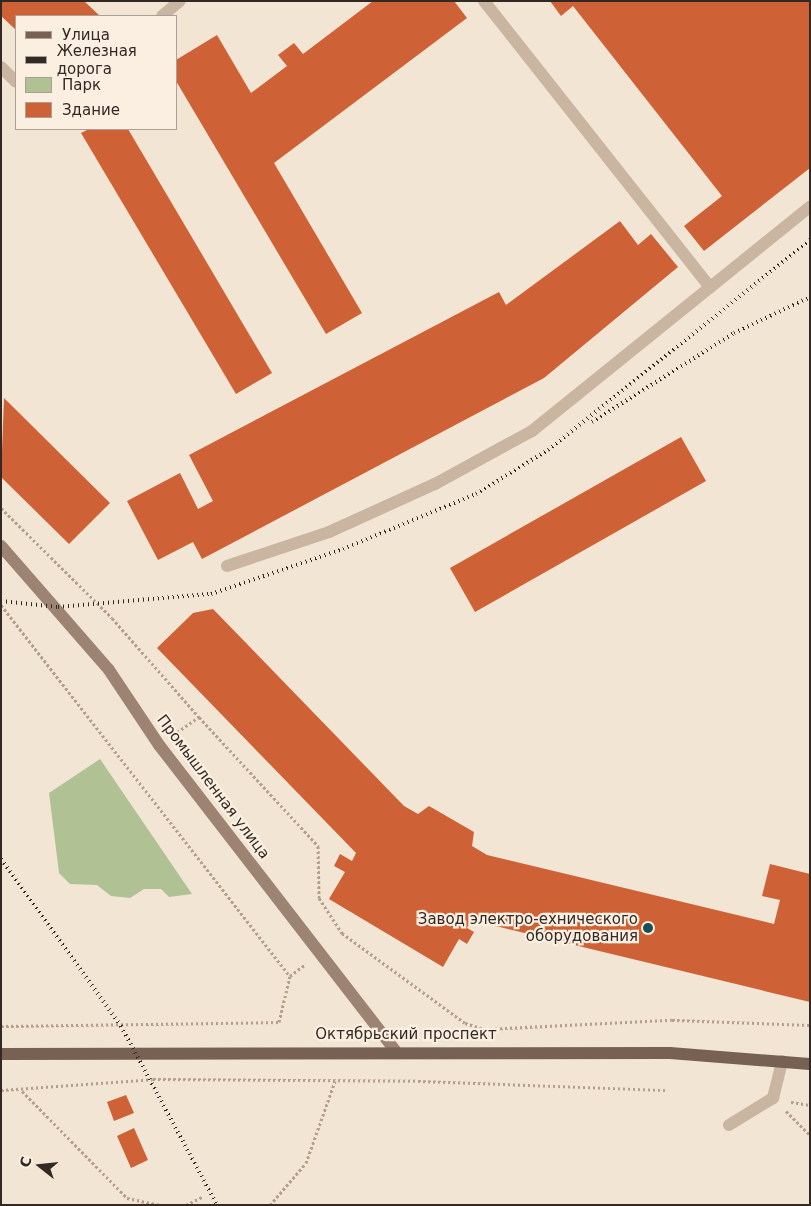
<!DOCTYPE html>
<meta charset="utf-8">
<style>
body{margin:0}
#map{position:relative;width:811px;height:1206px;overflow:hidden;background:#f2e5d4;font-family:"DejaVu Sans",sans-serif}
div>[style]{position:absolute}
.green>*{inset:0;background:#b0c194}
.building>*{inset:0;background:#ce6236}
.path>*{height:3px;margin-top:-1.5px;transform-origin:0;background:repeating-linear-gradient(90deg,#b69f8a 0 2.5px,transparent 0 5px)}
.lane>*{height:12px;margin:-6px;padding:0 6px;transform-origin:6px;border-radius:6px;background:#cab5a0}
.secondary>*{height:12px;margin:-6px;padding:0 6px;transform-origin:6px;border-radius:6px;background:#9d8372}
.primary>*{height:12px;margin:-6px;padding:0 6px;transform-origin:6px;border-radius:6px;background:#766153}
.rail>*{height:4px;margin-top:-2px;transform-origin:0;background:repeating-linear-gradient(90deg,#332924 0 1px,transparent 0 5px)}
.dots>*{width:14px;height:14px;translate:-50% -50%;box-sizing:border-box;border:2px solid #faefe0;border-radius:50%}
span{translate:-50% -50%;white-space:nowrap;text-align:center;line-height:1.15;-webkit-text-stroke:4.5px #faefe0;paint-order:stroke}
.street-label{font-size:15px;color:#332924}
.poi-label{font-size:15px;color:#332924}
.right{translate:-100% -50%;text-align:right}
.frame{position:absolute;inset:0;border:2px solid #332924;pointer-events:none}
.legend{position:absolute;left:15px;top:15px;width:162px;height:115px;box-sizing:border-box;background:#faefe0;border:1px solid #aaa095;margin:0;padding:6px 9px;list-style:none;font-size:15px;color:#332924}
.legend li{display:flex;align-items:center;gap:10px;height:25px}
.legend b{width:25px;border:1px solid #aaa095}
.north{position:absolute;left:15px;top:1141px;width:50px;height:50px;-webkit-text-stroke:4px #faefe0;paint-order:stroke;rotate:286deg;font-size:14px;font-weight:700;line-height:20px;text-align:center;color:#332924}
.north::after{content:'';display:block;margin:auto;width:18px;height:22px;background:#332924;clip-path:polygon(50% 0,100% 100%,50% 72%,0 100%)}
</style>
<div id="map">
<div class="green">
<i style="clip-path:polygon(100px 759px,192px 894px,169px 897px,161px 889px,144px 889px,130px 898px,111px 896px,97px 885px,70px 884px,59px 873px,49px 793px)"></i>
</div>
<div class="building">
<i style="clip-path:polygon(1px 1px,84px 1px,100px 16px,16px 16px,16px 30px,1px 16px)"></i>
<i style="clip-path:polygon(373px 1px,454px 1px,467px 18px,274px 163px,362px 313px,326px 334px,176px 81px,176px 60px,217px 35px,251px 93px,287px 66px,278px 55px,294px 43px,303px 54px)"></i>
<i style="clip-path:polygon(550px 1px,810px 1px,810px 168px,704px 251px,684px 226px,722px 196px,573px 6px,561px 16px)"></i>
<i style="clip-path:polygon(89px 129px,128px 129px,272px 373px,236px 394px,81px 133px)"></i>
<i style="clip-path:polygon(620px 221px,638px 245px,651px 234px,678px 267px,544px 378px,202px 559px,193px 542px,158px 560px,127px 501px,180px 473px,198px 509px,213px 501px,189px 455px,499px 292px,506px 305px)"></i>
<i style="clip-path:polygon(4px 398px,110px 503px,69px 544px,1px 477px)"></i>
<i style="clip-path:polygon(681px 437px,706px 481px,475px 612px,450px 568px)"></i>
<i style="clip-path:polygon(213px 609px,404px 806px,418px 814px,429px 806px,474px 832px,472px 846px,487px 855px,774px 924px,780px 900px,762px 896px,770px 864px,810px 874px,810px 1002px,471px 920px,467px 928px,474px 932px,467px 944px,459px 939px,443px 967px,329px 899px,345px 872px,334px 866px,340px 854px,352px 861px,356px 853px,157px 648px,193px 613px)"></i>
<i style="clip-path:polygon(126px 1095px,134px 1113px,114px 1121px,107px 1102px)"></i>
<i style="clip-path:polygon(134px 1128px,148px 1160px,131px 1168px,117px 1136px)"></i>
</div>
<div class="path">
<i style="left:1px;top:508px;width:156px;rotate:44.7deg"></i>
<i style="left:112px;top:618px;width:132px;rotate:48.7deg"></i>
<i style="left:1px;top:605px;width:470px;rotate:52.1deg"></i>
<i style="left:173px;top:735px;width:32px;rotate:-35deg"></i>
<i style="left:199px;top:717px;width:176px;rotate:47.3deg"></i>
<i style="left:318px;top:846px;width:52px;rotate:88.9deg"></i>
<i style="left:319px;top:898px;width:42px;rotate:56.7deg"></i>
<i style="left:342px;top:933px;width:152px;rotate:36.2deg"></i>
<i style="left:465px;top:1023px;width:21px;rotate:17deg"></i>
<i style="left:485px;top:1029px;width:187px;rotate:-2.8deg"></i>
<i style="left:672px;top:1020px;width:138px;rotate:2.1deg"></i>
<i style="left:1px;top:1026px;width:278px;rotate:-0.8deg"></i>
<i style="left:279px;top:1022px;width:47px;rotate:-76.6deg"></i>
<i style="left:290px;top:976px;width:20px;rotate:-37deg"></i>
<i style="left:1px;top:1090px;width:152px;rotate:-4.1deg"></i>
<i style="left:153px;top:1079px;width:265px;rotate:0.4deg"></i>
<i style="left:418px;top:1081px;width:249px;rotate:2.1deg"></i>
<i style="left:22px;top:1091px;width:150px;rotate:45.5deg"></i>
<i style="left:127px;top:1198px;width:34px;rotate:12deg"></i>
<i style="left:791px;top:1102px;width:19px;rotate:9deg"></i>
<i style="left:786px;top:1111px;width:34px;rotate:45deg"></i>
<i style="left:186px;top:1205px;width:18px;rotate:-27deg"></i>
<i style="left:270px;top:1205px;width:55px;rotate:-49.4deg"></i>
<i style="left:306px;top:1163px;width:87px;rotate:-70.5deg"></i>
</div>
<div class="lane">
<i style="left:484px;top:1px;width:365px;rotate:51.7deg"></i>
<i style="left:162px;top:16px;width:23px;rotate:-40deg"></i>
<i style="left:1px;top:67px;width:21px;rotate:45deg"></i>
<i style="left:227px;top:566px;width:108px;rotate:-18.4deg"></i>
<i style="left:329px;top:532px;width:116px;rotate:-24.4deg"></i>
<i style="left:435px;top:484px;width:111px;rotate:-28.7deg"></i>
<i style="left:532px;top:431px;width:357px;rotate:-38.9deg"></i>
<i style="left:729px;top:1125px;width:52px;rotate:-31.5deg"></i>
<i style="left:773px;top:1098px;width:38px;rotate:-76deg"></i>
</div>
<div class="secondary">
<i style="left:1px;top:546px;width:164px;rotate:48.9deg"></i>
<i style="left:109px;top:670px;width:90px;rotate:56.3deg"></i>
<i style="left:159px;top:745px;width:386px;rotate:52.3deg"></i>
</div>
<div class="primary">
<i style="left:1px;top:1054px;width:669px;rotate:-0.09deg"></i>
<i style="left:670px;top:1053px;width:140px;rotate:4.5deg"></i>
</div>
<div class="rail">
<i style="left:592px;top:422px;width:168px;rotate:-32.1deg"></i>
<i style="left:734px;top:333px;width:84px;rotate:-25.3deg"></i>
<i style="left:1px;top:601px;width:57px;rotate:6deg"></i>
<i style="left:58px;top:607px;width:154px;rotate:-4.9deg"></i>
<i style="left:211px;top:594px;width:139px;rotate:-18.8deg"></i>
<i style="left:343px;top:549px;width:144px;rotate:-22.5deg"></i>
<i style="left:476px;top:494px;width:84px;rotate:-31.4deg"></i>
<i style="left:548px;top:450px;width:336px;rotate:-38.7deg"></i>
<i style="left:1px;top:859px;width:206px;rotate:54.3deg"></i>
<i style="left:121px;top:1026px;width:203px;rotate:61.8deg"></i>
</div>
<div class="dots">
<i style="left:648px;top:928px;background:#174f56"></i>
</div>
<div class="street-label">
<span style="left:213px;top:787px;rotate:53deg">Промышленная улица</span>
<span style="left:406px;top:1035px">Октябрьский проспект</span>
</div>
<div class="poi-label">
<span class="right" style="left:638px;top:928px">Завод электро-ехнического<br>оборудования</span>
</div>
<div class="frame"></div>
<ul class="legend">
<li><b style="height:6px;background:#766153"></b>Улица</li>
<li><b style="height:6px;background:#332924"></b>Железная дорога</li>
<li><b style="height:14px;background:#b0c194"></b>Парк</li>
<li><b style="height:14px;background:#ce6236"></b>Здание</li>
</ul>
<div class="north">С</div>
</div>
